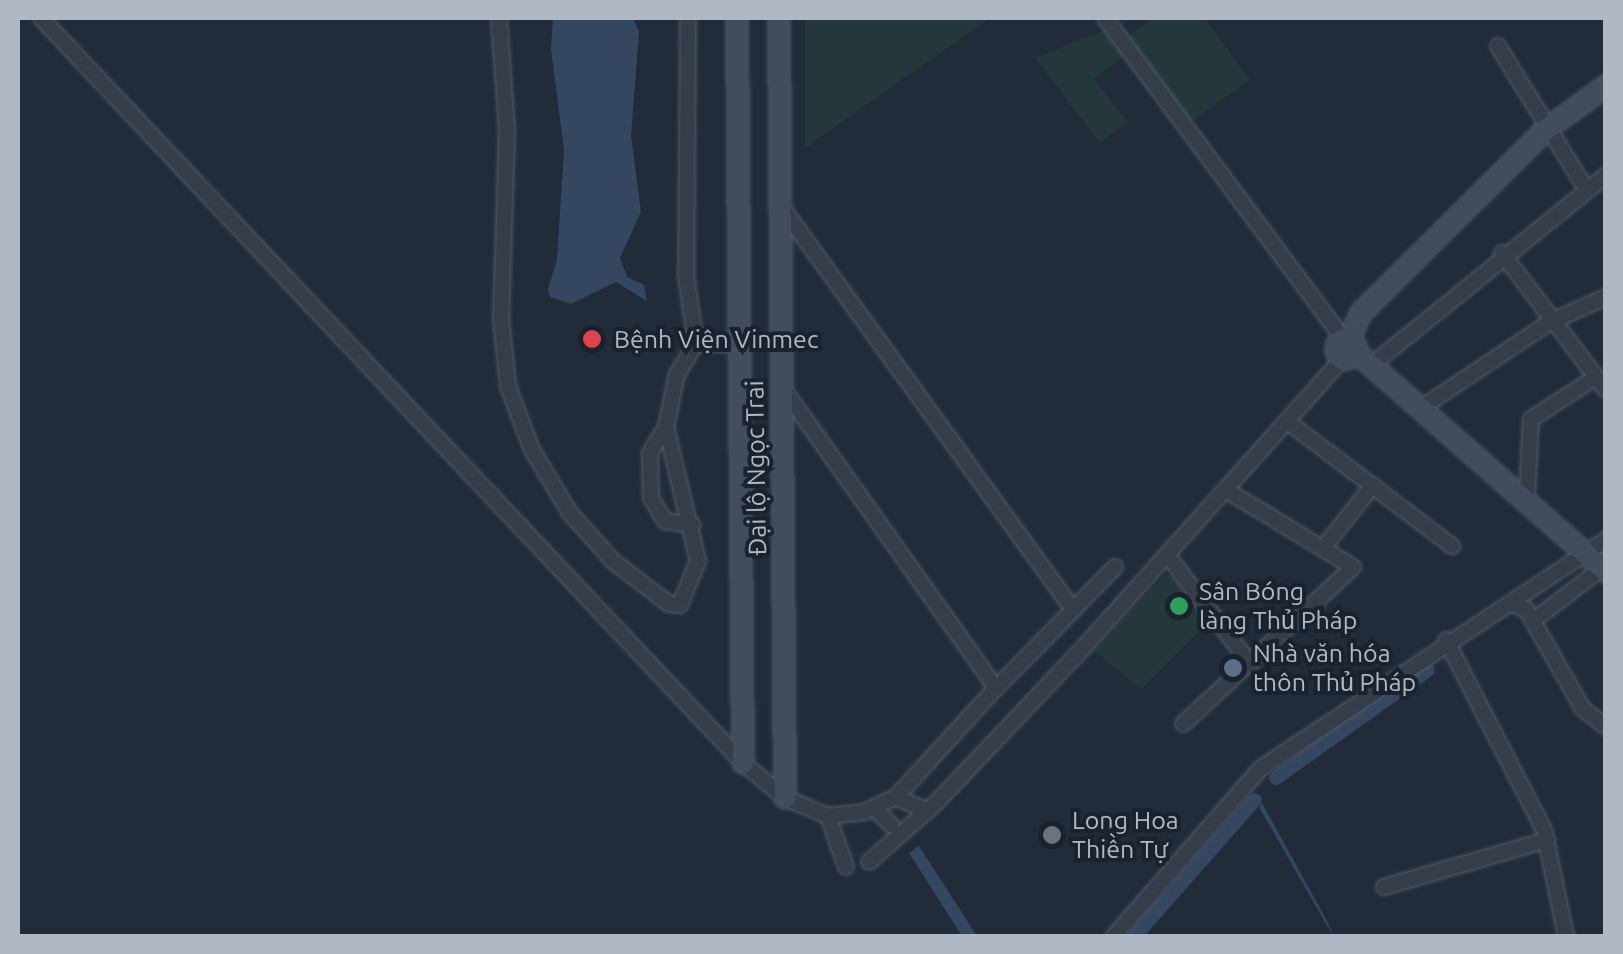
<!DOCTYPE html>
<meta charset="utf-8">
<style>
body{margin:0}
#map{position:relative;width:1623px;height:954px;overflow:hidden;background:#222b3a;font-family:Ubuntu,sans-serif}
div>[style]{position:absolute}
.green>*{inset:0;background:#24383b}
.water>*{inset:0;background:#354661}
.canal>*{height:14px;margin:-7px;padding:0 7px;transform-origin:7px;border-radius:7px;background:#354661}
.roads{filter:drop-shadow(0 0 2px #505865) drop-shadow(0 0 2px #505865)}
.street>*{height:14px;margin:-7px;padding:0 7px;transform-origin:7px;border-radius:7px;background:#353d4a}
.secondary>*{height:20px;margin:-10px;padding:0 10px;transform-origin:10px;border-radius:10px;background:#434c5d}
.secondary>.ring{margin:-10px;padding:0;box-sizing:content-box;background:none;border:20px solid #434c5d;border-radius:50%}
.dots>*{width:28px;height:28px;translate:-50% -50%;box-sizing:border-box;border:5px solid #1b222f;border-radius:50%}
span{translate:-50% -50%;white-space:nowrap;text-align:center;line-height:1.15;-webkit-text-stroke:8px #1b222f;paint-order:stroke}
.poi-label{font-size:25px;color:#b0b8c6}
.left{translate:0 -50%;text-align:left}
.street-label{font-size:25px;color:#b0b8c6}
.frame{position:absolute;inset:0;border:20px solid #b0b8c6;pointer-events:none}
</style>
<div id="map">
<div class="green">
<i style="clip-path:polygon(805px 18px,990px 18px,805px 148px)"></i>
<i style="clip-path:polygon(1153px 18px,1205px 18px,1250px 80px,1185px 126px,1130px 51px,1094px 79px,1128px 122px,1100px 143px,1035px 58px,1112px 27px,1129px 36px)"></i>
<i style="clip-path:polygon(1164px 575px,1172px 575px,1209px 621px,1141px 689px,1094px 651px)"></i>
</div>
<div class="water">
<i style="clip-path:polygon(553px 18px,633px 18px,639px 32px,631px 136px,641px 212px,620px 258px,627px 277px,644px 285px,647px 301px,616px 282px,571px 304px,550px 297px,548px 289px,557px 260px,564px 150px,551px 49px)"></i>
<i style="clip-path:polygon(1262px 803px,1327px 921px,1333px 936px,1259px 807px)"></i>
<i style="clip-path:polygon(919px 846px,977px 936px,962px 936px,909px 853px)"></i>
</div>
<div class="canal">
<i style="left:1276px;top:778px;width:186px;rotate:-35.4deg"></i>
<i style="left:1135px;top:936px;width:181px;rotate:-48.6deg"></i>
</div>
<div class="roads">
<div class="street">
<i style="left:41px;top:18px;width:1024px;rotate:46.7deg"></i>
<i style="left:743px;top:763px;width:55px;rotate:39.8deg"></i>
<i style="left:785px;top:798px;width:47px;rotate:22.7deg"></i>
<i style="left:828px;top:816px;width:36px;rotate:-6deg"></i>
<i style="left:864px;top:812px;width:35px;rotate:-25deg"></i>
<i style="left:896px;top:797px;width:35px;rotate:24deg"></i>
<i style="left:499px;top:18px;width:112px;rotate:85.9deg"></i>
<i style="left:507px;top:130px;width:188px;rotate:91.8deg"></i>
<i style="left:501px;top:318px;width:68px;rotate:84.1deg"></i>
<i style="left:508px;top:386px;width:68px;rotate:69.4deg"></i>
<i style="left:532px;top:450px;width:74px;rotate:58.9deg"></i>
<i style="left:570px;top:513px;width:66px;rotate:48.1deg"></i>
<i style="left:614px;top:562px;width:69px;rotate:37.4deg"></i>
<i style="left:669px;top:604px;width:11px;rotate:5deg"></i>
<i style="left:680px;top:605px;width:48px;rotate:-67.8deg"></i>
<i style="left:698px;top:561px;width:138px;rotate:-103.4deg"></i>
<i style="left:666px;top:427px;width:54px;rotate:-78.3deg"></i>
<i style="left:677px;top:374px;width:36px;rotate:-58deg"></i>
<i style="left:688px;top:18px;width:257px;rotate:90.4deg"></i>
<i style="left:686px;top:275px;width:70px;rotate:81.8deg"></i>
<i style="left:1105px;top:18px;width:400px;rotate:53.4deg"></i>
<i style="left:1498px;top:46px;width:168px;rotate:58.4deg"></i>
<i style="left:781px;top:206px;width:498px;rotate:54.1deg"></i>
<i style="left:1073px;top:610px;width:110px;rotate:134.6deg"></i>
<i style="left:996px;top:688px;width:371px;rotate:-125.4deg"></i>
<i style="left:1502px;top:253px;width:172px;rotate:52.8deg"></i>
<i style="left:696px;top:344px;width:44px"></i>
<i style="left:1373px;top:364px;width:300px;rotate:-39deg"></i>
<i style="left:1421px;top:408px;width:155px;rotate:-33.7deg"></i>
<i style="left:1550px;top:322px;width:61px;rotate:-24.1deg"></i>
<i style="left:1288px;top:422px;width:206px;rotate:37.1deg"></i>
<i style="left:666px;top:427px;width:31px;rotate:122deg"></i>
<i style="left:650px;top:453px;width:45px;rotate:88.7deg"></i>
<i style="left:651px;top:498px;width:27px;rotate:59deg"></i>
<i style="left:665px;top:521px;width:28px;rotate:8deg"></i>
<i style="left:1527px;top:496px;width:77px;rotate:-87deg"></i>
<i style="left:1531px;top:419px;width:74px;rotate:-32.8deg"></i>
<i style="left:1324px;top:547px;width:79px;rotate:-51.7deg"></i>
<i style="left:1168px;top:556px;width:137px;rotate:52.7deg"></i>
<i style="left:1512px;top:604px;width:15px;rotate:20deg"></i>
<i style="left:1526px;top:609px;width:115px;rotate:60.3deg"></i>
<i style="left:1583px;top:709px;width:29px;rotate:38deg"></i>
<i style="left:1073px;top:610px;width:60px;rotate:-45.7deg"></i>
<i style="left:1534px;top:620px;width:86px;rotate:-37.4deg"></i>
<i style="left:1446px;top:640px;width:214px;rotate:62.7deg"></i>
<i style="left:1544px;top:830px;width:108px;rotate:78.3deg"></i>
<i style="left:1183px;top:724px;width:231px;rotate:-42.7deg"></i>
<i style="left:1353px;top:567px;width:146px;rotate:-148.7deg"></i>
<i style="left:896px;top:797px;width:148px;rotate:-47.5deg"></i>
<i style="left:875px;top:809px;width:23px;rotate:45deg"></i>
<i style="left:828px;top:816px;width:54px;rotate:70.6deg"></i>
<i style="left:869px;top:862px;width:91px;rotate:-41.4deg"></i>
<i style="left:937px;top:802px;width:214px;rotate:-46.5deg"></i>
<i style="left:1084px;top:647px;width:388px;rotate:-48.1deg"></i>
<i style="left:1384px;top:887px;width:170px;rotate:-16.1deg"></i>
<i style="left:1114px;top:936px;width:223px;rotate:-48.8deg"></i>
<i style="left:1261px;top:768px;width:414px;rotate:-33.5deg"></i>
</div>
<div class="secondary">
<i style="left:737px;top:18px;width:745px;rotate:89.54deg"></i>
<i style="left:779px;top:18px;width:780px;rotate:89.56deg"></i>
<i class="ring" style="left:1336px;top:339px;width:0;height:0"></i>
<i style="left:1349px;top:339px;width:29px;rotate:-65deg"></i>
<i style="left:1361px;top:313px;width:258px;rotate:-44.8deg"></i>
<i style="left:1544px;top:131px;width:77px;rotate:-36deg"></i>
<i style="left:1356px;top:352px;width:333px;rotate:41.3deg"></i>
</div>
</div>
<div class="dots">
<i style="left:592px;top:339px;background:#e0444e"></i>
<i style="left:1179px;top:606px;background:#2e9e5b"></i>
<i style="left:1233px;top:668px;background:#5c6f8a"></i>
<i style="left:1052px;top:835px;background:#6b7280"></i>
</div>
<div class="poi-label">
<span class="left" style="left:614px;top:339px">Bệnh Viện Vinmec</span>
<span class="left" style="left:1199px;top:606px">Sân Bóng<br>làng Thủ Pháp</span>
<span class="left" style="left:1253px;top:668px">Nhà văn hóa<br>thôn Thủ Pháp</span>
<span class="left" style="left:1072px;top:835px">Long Hoa<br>Thiền Tự</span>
</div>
<div class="street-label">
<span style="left:756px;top:468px;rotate:-91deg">Đại lộ Ngọc Trai</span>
</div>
<div class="frame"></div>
</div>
